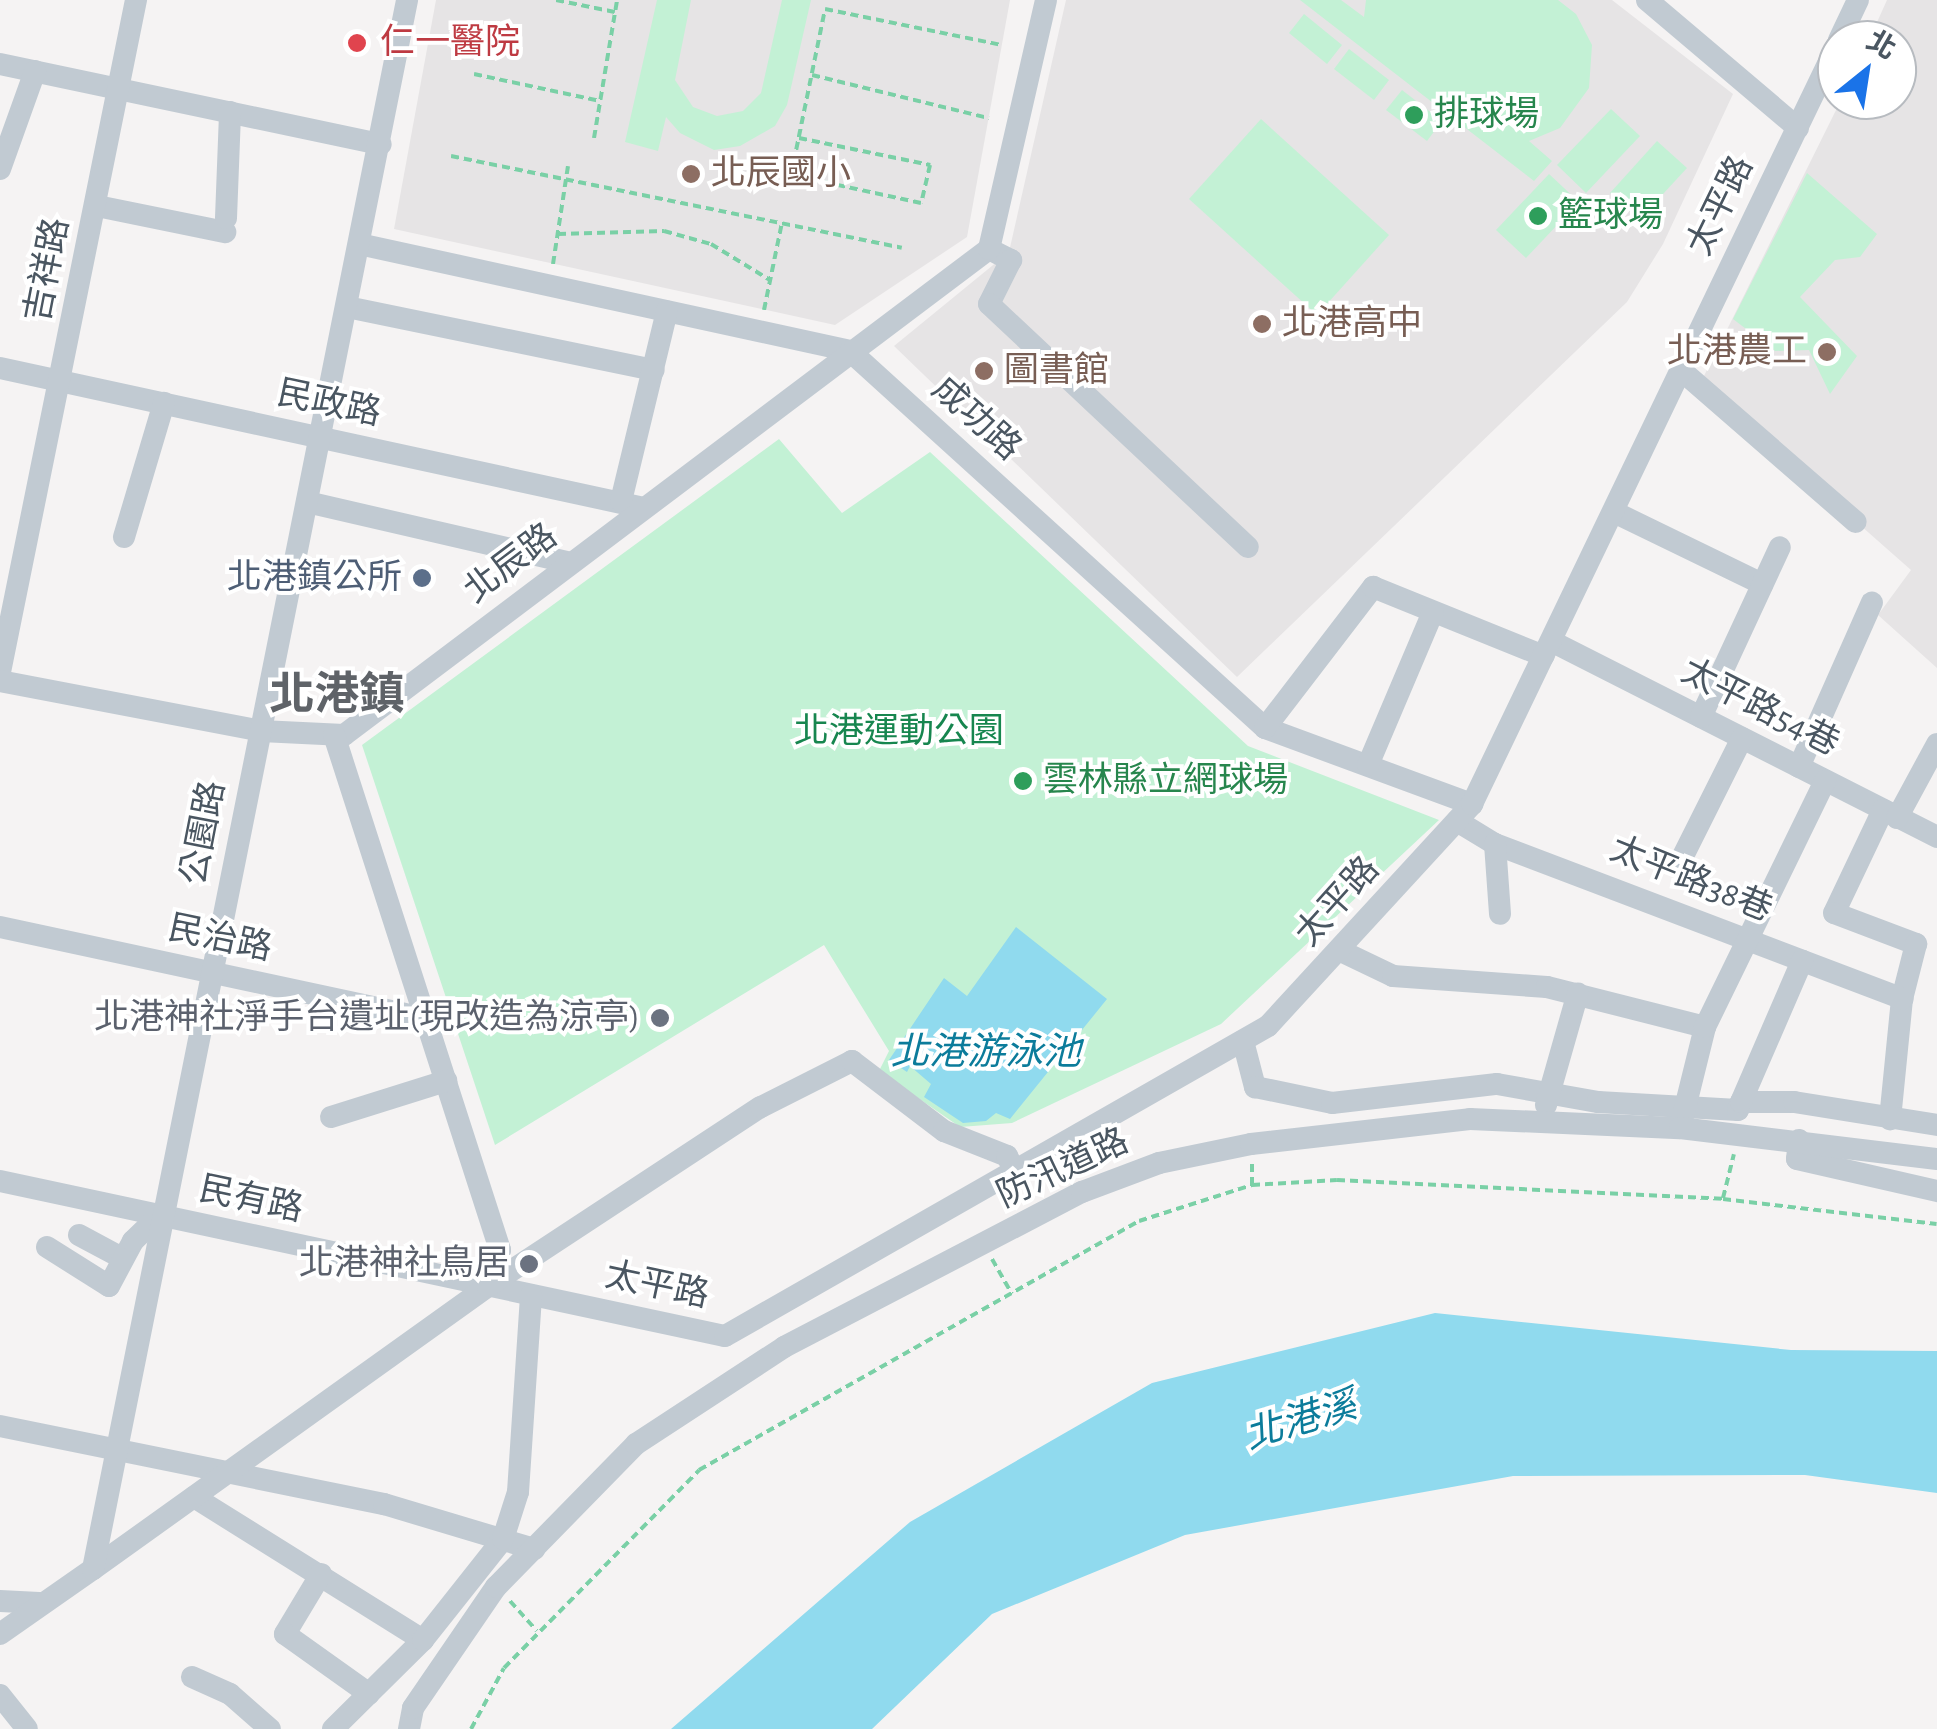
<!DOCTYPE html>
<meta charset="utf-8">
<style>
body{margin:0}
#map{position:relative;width:1937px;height:1729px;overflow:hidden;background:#f5f3f3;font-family:"Alegreya Sans","Noto Sans TC",sans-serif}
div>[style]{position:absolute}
.education>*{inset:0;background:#e6e4e5}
.green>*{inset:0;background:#c3f1d5}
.water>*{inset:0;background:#90daee}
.path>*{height:4px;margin-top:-2px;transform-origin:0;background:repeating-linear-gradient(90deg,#7ad0a6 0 8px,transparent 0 13px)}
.minor>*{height:22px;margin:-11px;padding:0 11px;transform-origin:11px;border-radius:11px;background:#c1cad2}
.dots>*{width:28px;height:28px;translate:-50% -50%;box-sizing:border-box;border:5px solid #fff;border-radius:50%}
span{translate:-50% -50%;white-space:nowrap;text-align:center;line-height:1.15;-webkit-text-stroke:8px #fff;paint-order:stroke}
.health-label{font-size:35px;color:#be3a42}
.left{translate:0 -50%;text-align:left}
.leisure-label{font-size:35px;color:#27864d}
.education-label{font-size:35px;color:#785e54}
.right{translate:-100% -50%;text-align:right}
.street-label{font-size:35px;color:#4a5661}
.service-label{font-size:35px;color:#4e5e75}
.park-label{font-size:35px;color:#17864f}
.worship-label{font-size:35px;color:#5b616d}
.water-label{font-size:38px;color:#0c7c9b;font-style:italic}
.district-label{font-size:45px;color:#5f6368;font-weight:700}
.north{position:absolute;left:1817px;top:20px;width:100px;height:100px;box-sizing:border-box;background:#fff;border:2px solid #b7bbc0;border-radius:50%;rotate:30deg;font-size:28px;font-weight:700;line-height:40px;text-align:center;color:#4a5661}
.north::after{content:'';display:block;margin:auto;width:35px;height:45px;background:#1a73e8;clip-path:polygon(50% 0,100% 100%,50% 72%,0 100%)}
</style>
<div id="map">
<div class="education">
<i style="clip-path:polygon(436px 0,1010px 0,967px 237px,835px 325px,394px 229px)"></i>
<i style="clip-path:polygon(1066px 0,1612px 0,1733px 94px,1663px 244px,1627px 302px,1237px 677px,894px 346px,1009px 252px)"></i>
<i style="clip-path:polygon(1887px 0,1937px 0,1937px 668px,1878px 615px,1911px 570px,1700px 384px,1841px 100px,1897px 100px,1897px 40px,1869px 40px)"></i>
</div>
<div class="green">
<i style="clip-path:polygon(657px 0,691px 0,675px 80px,693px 107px,717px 116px,743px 111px,761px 93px,782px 0,811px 0,787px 105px,775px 126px,740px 146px,714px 150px,680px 133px,666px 117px,658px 151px,625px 142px)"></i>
<i style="clip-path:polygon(1300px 0,1341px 0,1364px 17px,1366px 0,1558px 0,1576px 14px,1592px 45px,1589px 88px,1560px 128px,1529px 141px,1552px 161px,1534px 181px)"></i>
<i style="clip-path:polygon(1304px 14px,1342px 45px,1327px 64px,1289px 33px)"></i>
<i style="clip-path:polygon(1349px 49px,1389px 80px,1374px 100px,1334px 69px)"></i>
<i style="clip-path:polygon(1402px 90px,1442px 121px,1427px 141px,1386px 110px)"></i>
<i style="clip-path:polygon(1611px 109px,1640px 136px,1586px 193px,1557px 165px)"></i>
<i style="clip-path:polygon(1261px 119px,1389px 235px,1317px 315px,1189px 199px)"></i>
<i style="clip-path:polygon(1657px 141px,1687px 168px,1639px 220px,1610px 193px)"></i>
<i style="clip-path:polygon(1807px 173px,1877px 234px,1860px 257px,1835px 260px,1800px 297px,1857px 356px,1830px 394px,1809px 350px,1775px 351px,1733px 319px)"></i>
<i style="clip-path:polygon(1549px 174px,1579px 202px,1526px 258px,1496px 230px)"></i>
<i style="clip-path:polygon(779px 439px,842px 513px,930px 452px,1248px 746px,1439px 820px,1221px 1024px,1012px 1123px,960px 1127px,879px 1071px,889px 1051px,824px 945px,495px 1145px,362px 745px)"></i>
</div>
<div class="water">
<i style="clip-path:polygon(1016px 927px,1107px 999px,1010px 1119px,996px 1113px,986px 1121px,963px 1123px,924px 1097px,931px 1084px,910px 1066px,907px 1072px,889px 1060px,944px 978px,967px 996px)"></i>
<i style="clip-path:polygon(1435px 1313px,1791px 1350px,1937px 1351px,1937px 1493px,1805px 1475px,1513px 1476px,1185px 1535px,992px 1614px,872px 1729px,671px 1729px,910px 1522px,1152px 1383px)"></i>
</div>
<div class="path">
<i style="left:556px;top:0;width:60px;rotate:11.5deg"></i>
<i style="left:474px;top:74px;width:129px;rotate:12.1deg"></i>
<i style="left:812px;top:75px;width:182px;rotate:13.7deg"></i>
<i style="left:594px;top:138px;width:140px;rotate:-80.5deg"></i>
<i style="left:799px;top:138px;width:134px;rotate:11.6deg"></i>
<i style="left:930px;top:165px;width:39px;rotate:103deg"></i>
<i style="left:921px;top:203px;width:133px;rotate:-167.8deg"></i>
<i style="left:791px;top:175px;width:169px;rotate:-78.4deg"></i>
<i style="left:825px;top:9px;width:181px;rotate:11.5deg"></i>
<i style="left:451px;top:156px;width:460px;rotate:11.5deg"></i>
<i style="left:558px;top:234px;width:106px;rotate:-1.6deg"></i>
<i style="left:664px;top:231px;width:49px;rotate:15.5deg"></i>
<i style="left:711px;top:244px;width:69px;rotate:31.4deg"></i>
<i style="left:553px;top:264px;width:99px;rotate:-81.3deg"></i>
<i style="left:764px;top:310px;width:90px;rotate:-78.4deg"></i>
<i style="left:1252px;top:1164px;width:20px;rotate:90deg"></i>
<i style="left:1723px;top:1198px;width:45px;rotate:-76deg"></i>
<i style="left:992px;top:1259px;width:40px;rotate:60.3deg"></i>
<i style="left:510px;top:1601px;width:40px;rotate:48deg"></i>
<i style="left:471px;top:1729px;width:69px;rotate:-61.6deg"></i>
<i style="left:504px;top:1668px;width:278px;rotate:-45.4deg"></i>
<i style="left:699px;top:1470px;width:506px;rotate:-29.51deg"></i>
<i style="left:1139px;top:1221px;width:119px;rotate:-17.7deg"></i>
<i style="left:1252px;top:1185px;width:85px;rotate:-3.4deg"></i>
<i style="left:1337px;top:1180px;width:386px;rotate:2.8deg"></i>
<i style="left:1723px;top:1199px;width:215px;rotate:6.7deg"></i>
</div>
<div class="minor">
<i style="left:1647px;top:0;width:198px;rotate:40.3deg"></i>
<i style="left:1839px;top:40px;width:44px;rotate:-64.6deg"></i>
<i style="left:0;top:64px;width:389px;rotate:11.9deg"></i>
<i style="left:0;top:169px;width:104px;rotate:-70.3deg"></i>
<i style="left:97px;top:206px;width:131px;rotate:11.5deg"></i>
<i style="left:226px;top:218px;width:106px;rotate:-87.8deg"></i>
<i style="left:359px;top:244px;width:503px;rotate:12.29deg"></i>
<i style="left:850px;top:351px;width:561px;rotate:42.25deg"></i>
<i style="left:1265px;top:728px;width:221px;rotate:20.2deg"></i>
<i style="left:989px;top:249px;width:25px;rotate:27deg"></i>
<i style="left:1011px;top:260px;width:49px;rotate:116.6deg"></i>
<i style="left:989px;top:304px;width:355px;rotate:43.2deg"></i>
<i style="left:347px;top:307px;width:313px;rotate:11.6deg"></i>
<i style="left:0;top:368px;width:659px;rotate:12.26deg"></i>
<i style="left:1682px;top:371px;width:230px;rotate:41deg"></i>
<i style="left:621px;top:501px;width:195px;rotate:-76.4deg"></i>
<i style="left:307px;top:502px;width:271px;rotate:13deg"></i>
<i style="left:1614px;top:512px;width:165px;rotate:25.9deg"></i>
<i style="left:124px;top:537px;width:140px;rotate:-73.4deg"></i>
<i style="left:1551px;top:641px;width:433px;rotate:26.9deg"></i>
<i style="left:0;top:672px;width:686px;rotate:-78.56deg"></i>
<i style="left:0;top:681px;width:266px;rotate:10.8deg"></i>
<i style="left:261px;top:731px;width:83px;rotate:2.8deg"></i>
<i style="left:344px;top:735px;width:808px;rotate:-37deg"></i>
<i style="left:989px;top:249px;width:255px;rotate:-77.1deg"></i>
<i style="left:1701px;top:717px;width:187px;rotate:-65.1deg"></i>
<i style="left:1265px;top:728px;width:178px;rotate:-52.5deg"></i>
<i style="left:1373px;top:587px;width:184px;rotate:22deg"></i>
<i style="left:334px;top:735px;width:541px;rotate:72.13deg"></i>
<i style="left:500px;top:1250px;width:38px;rotate:108deg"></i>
<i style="left:1368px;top:765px;width:166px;rotate:-67deg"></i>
<i style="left:1799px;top:767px;width:180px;rotate:-66.1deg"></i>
<i style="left:1883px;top:810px;width:114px;rotate:115.4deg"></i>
<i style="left:1834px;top:913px;width:88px;rotate:20.7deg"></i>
<i style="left:1916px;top:944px;width:57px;rotate:104.3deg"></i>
<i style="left:1902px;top:999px;width:121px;rotate:95.7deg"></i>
<i style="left:1897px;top:818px;width:84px;rotate:-61.6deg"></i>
<i style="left:1457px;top:821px;width:44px;rotate:31.2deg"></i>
<i style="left:1495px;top:844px;width:436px;rotate:20.8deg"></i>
<i style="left:1495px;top:844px;width:70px;rotate:85.9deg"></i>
<i style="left:1682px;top:858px;width:134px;rotate:-63.4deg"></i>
<i style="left:0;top:927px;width:435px;rotate:12.1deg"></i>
<i style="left:1343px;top:952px;width:55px;rotate:25.6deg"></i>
<i style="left:1393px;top:976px;width:154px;rotate:4.1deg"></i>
<i style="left:1547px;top:987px;width:163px;rotate:14.2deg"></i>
<i style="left:1243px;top:1041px;width:48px;rotate:75.4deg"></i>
<i style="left:1255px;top:1087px;width:79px;rotate:11.7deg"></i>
<i style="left:1332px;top:1103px;width:166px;rotate:-6.6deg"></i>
<i style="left:1497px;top:1084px;width:103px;rotate:10.1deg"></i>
<i style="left:1598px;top:1102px;width:140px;rotate:3.3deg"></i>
<i style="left:1738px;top:1110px;width:9px;rotate:-69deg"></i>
<i style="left:1741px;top:1102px;width:53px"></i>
<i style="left:1794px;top:1102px;width:145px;rotate:9.1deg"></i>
<i style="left:1741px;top:1102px;width:154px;rotate:-66.6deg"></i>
<i style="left:1546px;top:1105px;width:116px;rotate:-74.1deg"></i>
<i style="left:331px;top:1117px;width:121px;rotate:-17.4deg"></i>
<i style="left:1682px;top:1120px;width:96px;rotate:-76.1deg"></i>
<i style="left:1705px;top:1027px;width:274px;rotate:-64deg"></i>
<i style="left:1799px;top:1140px;width:19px;rotate:96deg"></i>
<i style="left:1797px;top:1159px;width:144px;rotate:12.9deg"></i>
<i style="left:0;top:1181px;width:741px;rotate:12.07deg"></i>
<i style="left:725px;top:1336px;width:625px;rotate:-29.72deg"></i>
<i style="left:1268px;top:1026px;width:301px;rotate:-47.4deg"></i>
<i style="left:1472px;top:804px;width:842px;rotate:-64.32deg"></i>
<i style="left:79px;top:1235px;width:49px;rotate:28.1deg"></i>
<i style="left:47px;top:1247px;width:73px;rotate:32.2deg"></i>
<i style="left:109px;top:1286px;width:51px;rotate:-61.9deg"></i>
<i style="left:133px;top:1241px;width:36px;rotate:-44deg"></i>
<i style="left:0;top:1426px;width:392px;rotate:11.5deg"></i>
<i style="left:384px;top:1504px;width:157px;rotate:16.7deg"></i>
<i style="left:194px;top:1497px;width:270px;rotate:32deg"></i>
<i style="left:93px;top:1569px;width:486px;rotate:-35.6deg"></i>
<i style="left:488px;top:1286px;width:326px;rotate:-33.3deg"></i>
<i style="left:761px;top:1107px;width:102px;rotate:-26.8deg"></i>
<i style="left:852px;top:1061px;width:116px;rotate:37.3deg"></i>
<i style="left:944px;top:1131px;width:68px;rotate:21.6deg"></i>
<i style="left:1007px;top:1156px;width:18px;rotate:63deg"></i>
<i style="left:321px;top:1574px;width:70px;rotate:121deg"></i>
<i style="left:285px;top:1634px;width:103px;rotate:35.5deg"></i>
<i style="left:0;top:1601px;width:39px;rotate:3deg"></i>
<i style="left:0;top:1634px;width:113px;rotate:-35deg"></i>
<i style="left:93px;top:1569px;width:1600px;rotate:-78.68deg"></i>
<i style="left:192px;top:1677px;width:42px;rotate:24.1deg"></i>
<i style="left:230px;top:1694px;width:53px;rotate:41.2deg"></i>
<i style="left:0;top:1695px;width:43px;rotate:51.5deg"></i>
<i style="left:333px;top:1729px;width:127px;rotate:-44.7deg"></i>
<i style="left:423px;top:1640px;width:129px;rotate:-51.6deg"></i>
<i style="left:503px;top:1539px;width:49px;rotate:-72.3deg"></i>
<i style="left:518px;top:1492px;width:197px;rotate:-86.2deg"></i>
<i style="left:409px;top:1729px;width:21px;rotate:-79deg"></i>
<i style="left:413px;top:1708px;width:147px;rotate:-55.6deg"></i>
<i style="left:496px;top:1587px;width:200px;rotate:-45.6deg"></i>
<i style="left:636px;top:1444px;width:177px;rotate:-33.2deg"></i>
<i style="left:784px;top:1347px;width:336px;rotate:-27.5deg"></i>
<i style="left:1082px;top:1192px;width:82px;rotate:-20.6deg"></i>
<i style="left:1159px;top:1163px;width:94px;rotate:-11.7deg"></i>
<i style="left:1251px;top:1144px;width:220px;rotate:-6.5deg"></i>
<i style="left:1470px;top:1119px;width:210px;rotate:2.5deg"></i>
<i style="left:1680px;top:1128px;width:259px;rotate:6.9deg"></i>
</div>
<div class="dots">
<i style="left:357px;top:43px;background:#e0444e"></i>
<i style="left:1414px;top:115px;background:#2e9e5b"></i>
<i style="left:691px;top:174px;background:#8d6e63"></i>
<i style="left:1538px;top:216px;background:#2e9e5b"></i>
<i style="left:1262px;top:324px;background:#8d6e63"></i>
<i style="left:1827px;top:352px;background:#8d6e63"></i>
<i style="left:984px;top:371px;background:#8d6e63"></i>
<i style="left:422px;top:578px;background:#5c6f8a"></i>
<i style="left:1023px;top:781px;background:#2e9e5b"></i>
<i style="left:660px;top:1018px;background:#6b7280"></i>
<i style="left:529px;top:1264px;background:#6b7280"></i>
</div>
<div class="health-label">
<span class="left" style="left:380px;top:43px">仁一醫院</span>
</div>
<div class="leisure-label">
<span class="left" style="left:1434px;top:115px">排球場</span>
<span class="left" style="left:1558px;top:216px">籃球場</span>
<span class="left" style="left:1043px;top:781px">雲林縣立網球場</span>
</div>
<div class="education-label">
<span class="left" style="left:711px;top:174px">北辰國小</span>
<span class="left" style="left:1282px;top:324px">北港高中</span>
<span class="right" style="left:1807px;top:352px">北港農工</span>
<span class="left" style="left:1004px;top:371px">圖書館</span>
</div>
<div class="street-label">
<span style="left:1721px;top:206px;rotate:-64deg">太平路</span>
<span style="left:48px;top:270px;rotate:-79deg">吉祥路</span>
<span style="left:329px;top:404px;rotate:12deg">民政路</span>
<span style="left:976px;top:419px;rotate:42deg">成功路</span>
<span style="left:511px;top:564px;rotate:-37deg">北辰路</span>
<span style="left:1760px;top:708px;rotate:27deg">太平路54巷</span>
<span style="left:204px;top:833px;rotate:-79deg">公園路</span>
<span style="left:1691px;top:880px;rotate:22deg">太平路38巷</span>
<span style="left:1338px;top:902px;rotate:-48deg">太平路</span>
<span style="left:220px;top:939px;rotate:12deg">民治路</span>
<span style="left:1063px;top:1169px;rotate:-25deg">防汛道路</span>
<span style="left:251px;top:1200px;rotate:12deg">民有路</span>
<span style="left:657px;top:1286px;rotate:12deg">太平路</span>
</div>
<div class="service-label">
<span class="right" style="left:402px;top:578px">北港鎮公所</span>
</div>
<div class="park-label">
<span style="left:899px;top:732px">北港運動公園</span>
</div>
<div class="worship-label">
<span class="right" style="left:640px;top:1018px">北港神社淨手台遺址(現改造為涼亭)</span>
<span class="right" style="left:509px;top:1264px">北港神社鳥居</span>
</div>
<div class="water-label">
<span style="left:986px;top:1054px">北港游泳池</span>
<span style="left:1301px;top:1422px;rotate:-17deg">北港溪</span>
</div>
<div class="district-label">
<span style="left:337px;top:696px">北港鎮</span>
</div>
<div class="north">北</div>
</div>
